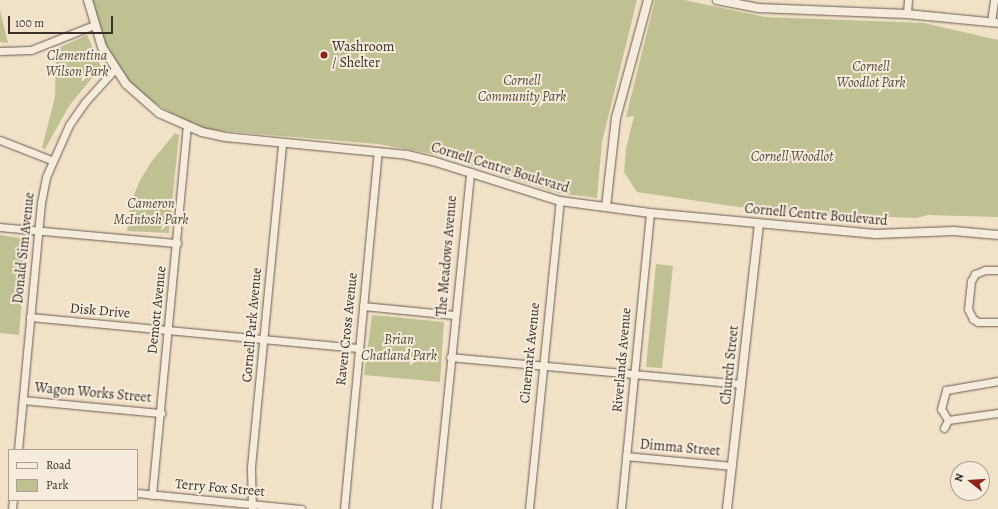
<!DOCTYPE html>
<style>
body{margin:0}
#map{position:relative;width:998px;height:509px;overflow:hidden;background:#f1e1c7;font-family:Alegreya,serif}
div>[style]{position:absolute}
.green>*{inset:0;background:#bfc192}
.roads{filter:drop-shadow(0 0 1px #685b50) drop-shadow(0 0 1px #685b50)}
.minor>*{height:7px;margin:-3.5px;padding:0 3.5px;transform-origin:3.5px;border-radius:3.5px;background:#f6ecdb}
.tertiary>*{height:8px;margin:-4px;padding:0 4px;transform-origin:4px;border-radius:4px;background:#f6ecdb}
.dots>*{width:11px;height:11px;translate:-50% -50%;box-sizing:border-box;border:2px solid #f6ecdb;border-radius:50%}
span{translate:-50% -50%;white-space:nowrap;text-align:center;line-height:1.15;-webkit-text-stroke:4px #f6ecdb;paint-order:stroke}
.poi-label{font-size:14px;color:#3b2e28}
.left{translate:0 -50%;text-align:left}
.park-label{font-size:14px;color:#554b3d;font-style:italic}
.street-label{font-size:14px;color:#3b2e28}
.legend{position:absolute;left:8px;top:449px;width:130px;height:52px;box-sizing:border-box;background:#f6ecdb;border:1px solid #aba093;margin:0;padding:5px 7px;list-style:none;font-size:12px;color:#3b2e28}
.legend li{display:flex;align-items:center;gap:8px;height:20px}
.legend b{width:20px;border:1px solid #aba093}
.north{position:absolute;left:950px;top:461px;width:40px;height:40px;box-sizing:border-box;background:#f6ecdb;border:1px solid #aba093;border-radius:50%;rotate:287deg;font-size:11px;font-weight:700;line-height:16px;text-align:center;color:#3b2e28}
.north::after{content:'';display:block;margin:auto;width:14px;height:18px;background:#8f2418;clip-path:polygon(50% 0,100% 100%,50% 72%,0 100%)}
.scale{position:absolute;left:8px;top:16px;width:105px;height:18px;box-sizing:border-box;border:2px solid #3b2e28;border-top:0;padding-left:5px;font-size:12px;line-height:14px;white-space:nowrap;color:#3b2e28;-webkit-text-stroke:3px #f6ecdb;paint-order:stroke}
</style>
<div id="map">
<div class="green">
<i style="clip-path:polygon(90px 0,637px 0,602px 142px,597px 198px,559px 193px,444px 156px,378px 144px,210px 130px,184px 121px,142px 95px,121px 73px,107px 51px)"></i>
<i style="clip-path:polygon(655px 0,684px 0,765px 17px,924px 23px,998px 40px,998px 217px,928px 215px,916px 218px,773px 212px,637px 192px,624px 172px,626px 149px,634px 116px,626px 117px)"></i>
<i style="clip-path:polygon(0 10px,8px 43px,0 42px)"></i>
<i style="clip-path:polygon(87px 35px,101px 67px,69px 106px,45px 149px,42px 148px,55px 97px,56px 49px)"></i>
<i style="clip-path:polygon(175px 133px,179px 135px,169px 233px,127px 231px,131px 202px,140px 180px,152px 161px)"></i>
<i style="clip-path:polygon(0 235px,27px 239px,19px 335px,0 333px)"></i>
<i style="clip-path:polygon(656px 264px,673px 266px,662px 368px,646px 367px)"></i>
<i style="clip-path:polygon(372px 315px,444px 322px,440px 382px,364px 375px)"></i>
</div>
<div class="roads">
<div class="minor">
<i style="left:907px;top:14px;width:14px;rotate:-86deg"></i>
<i style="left:991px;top:22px;width:22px;rotate:-82deg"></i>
<i style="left:0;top:51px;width:31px;rotate:-2deg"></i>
<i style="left:31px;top:50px;width:68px;rotate:-21.6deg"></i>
<i style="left:0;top:140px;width:55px;rotate:21.4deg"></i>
<i style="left:0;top:227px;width:178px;rotate:5.2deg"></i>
<i style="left:998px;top:270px;width:13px;rotate:180deg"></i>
<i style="left:985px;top:270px;width:11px;rotate:158deg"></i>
<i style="left:975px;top:274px;width:8px;rotate:120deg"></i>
<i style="left:971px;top:281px;width:28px;rotate:96deg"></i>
<i style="left:968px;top:309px;width:11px;rotate:63deg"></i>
<i style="left:973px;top:319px;width:6px;rotate:31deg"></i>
<i style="left:978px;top:322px;width:20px"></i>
<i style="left:363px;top:306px;width:92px;rotate:5.6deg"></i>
<i style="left:30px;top:317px;width:329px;rotate:5.4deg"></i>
<i style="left:450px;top:357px;width:292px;rotate:5.3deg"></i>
<i style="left:23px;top:400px;width:139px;rotate:5.4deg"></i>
<i style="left:948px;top:420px;width:13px;rotate:-122deg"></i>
<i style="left:941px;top:409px;width:20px;rotate:-75deg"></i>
<i style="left:946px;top:390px;width:53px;rotate:-9.8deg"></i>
<i style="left:948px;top:420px;width:50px;rotate:-8deg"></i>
<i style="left:944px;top:428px;width:9px;rotate:-63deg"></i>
<i style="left:18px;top:450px;width:248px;rotate:-84.7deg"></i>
<i style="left:41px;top:203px;width:26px;rotate:-79deg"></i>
<i style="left:46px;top:177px;width:57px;rotate:-66.1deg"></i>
<i style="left:69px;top:125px;width:28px;rotate:-55deg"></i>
<i style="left:85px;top:102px;width:45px;rotate:-47.7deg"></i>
<i style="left:626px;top:456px;width:106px;rotate:5.4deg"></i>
<i style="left:137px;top:493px;width:165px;rotate:5.6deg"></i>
<i style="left:152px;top:495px;width:369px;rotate:-84.6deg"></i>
<i style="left:12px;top:509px;width:9px;rotate:-84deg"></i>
<i style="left:252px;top:509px;width:42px;rotate:-91.4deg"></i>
<i style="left:251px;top:467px;width:325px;rotate:-84.5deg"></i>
<i style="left:344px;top:509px;width:359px;rotate:-84.6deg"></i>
<i style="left:436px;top:509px;width:339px;rotate:-84.2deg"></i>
<i style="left:529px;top:509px;width:310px;rotate:-84.3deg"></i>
<i style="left:621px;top:509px;width:297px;rotate:-84.4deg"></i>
</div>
<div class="tertiary">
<i style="left:88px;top:0;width:49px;rotate:73.4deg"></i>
<i style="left:102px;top:47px;width:44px;rotate:57deg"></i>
<i style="left:126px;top:84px;width:44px;rotate:41.3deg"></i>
<i style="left:159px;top:113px;width:47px;rotate:23.8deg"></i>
<i style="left:202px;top:132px;width:24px;rotate:12deg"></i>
<i style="left:225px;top:137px;width:183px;rotate:5.6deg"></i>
<i style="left:407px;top:155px;width:27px;rotate:13deg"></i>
<i style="left:433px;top:161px;width:133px;rotate:17.5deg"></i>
<i style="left:560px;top:201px;width:91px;rotate:7.6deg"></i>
<i style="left:650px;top:213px;width:227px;rotate:5.3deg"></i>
<i style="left:876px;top:234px;width:78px;rotate:-2.2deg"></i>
<i style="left:954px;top:231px;width:44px;rotate:5.2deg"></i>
<i style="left:717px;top:0;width:42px;rotate:11deg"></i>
<i style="left:758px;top:8px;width:149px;rotate:2.3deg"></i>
<i style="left:907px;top:14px;width:91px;rotate:5.6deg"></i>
<i style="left:606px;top:207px;width:90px;rotate:-83.6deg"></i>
<i style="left:616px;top:118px;width:122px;rotate:-74.8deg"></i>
<i style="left:727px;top:509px;width:287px;rotate:-83.6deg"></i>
</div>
</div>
<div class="dots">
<i style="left:324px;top:55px;background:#8f2418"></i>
</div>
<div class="poi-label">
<span class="left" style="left:332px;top:55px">Washroom<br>/ Shelter</span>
</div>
<div class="park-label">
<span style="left:77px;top:64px">Clementina<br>Wilson Park</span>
<span style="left:871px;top:75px">Cornell<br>Woodlot Park</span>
<span style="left:522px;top:89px">Cornell<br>Community Park</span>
<span style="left:792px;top:157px">Cornell Woodlot</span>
<span style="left:151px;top:212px">Cameron<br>McIntosh Park</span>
<span style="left:399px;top:348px">Brian<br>Chatland Park</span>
</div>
<div class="street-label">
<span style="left:500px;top:168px;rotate:17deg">Cornell Centre Boulevard</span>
<span style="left:816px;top:215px;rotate:5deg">Cornell Centre Boulevard</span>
<span style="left:24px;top:248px;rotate:-84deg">Donald Sim Avenue</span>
<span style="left:447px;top:256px;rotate:-85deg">The Meadows Avenue</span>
<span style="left:157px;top:310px;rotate:-84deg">Demott Avenue</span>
<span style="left:100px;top:311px;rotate:5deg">Disk Drive</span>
<span style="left:252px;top:325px;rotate:-85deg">Cornell Park Avenue</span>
<span style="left:347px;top:329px;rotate:-84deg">Raven Cross Avenue</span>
<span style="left:530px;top:353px;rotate:-84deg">Cinemark Avenue</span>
<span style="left:622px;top:360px;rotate:-85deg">Riverlands Avenue</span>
<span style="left:730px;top:365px;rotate:-84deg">Church Street</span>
<span style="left:93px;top:393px;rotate:5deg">Wagon Works Street</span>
<span style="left:680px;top:448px;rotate:5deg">Dimma Street</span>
<span style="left:220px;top:488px;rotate:5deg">Terry Fox Street</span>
</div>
<ul class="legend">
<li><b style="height:5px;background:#f6ecdb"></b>Road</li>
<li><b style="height:11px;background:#bfc192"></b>Park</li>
</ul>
<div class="north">N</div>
<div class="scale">100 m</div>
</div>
